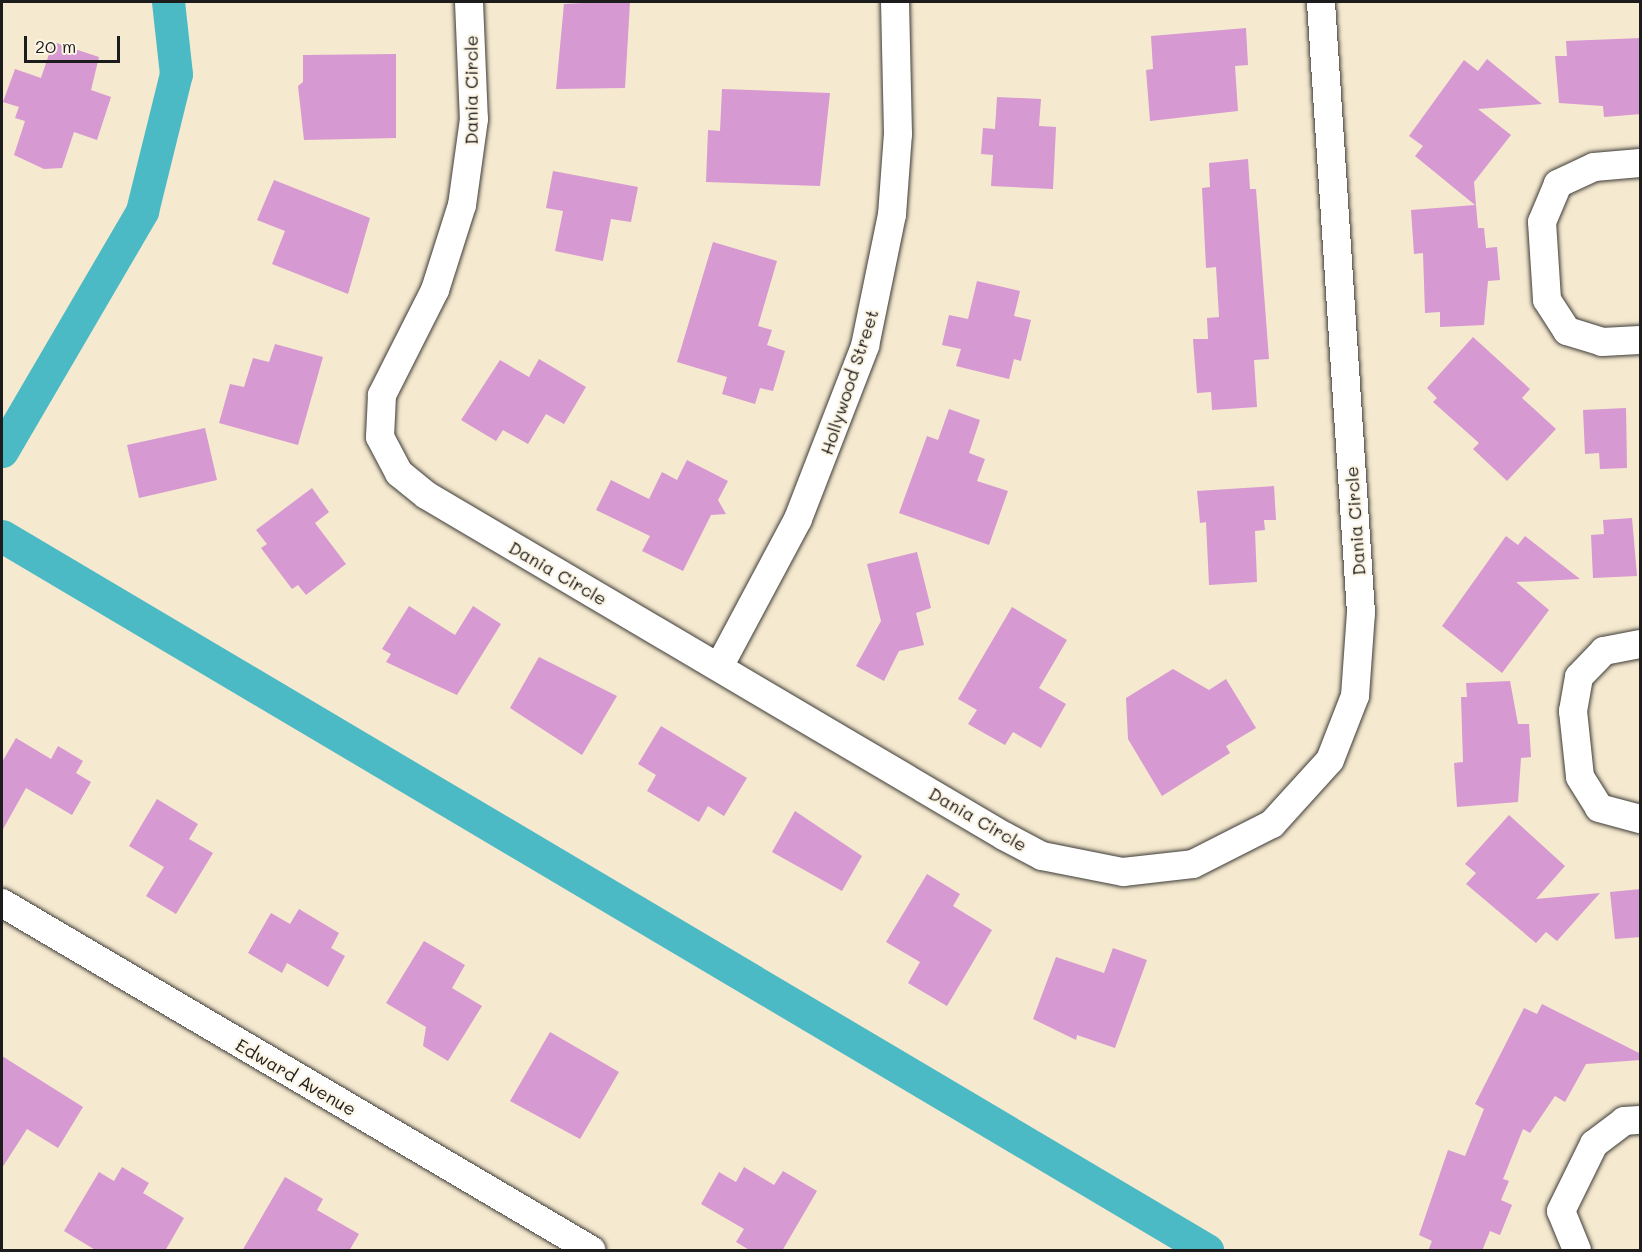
<!DOCTYPE html>
<style>
body{margin:0}
#map{position:relative;width:1642px;height:1252px;overflow:hidden;background:#f5e9cf;font-family:Mali,sans-serif}
div>[style]{position:absolute}
.canal>*{height:33px;margin:-16.5px;padding:0 16.5px;transform-origin:16.5px;border-radius:16.5px;background:#4cbac4}
.building>*{inset:0;background:#d699d1}
.roads{filter:drop-shadow(0 0 2px #3d3b37) drop-shadow(0 0 2px #3d3b37)}
.minor>*{height:28px;margin:-14px;padding:0 14px;transform-origin:14px;border-radius:14px;background:#fff}
span{translate:-50% -50%;white-space:nowrap;text-align:center;line-height:1.15;-webkit-text-stroke:4.5px #fcf5e5;paint-order:stroke}
.street-label{font-size:18px;color:#1c1c1c}
.frame{position:absolute;inset:0;border:3px solid #1c1c1c;pointer-events:none}
.scale{position:absolute;left:24px;top:36px;width:96px;height:27px;box-sizing:border-box;border:3px solid #1c1c1c;border-top:0;padding-left:8px;font-size:18px;line-height:21px;white-space:nowrap;color:#1c1c1c;-webkit-text-stroke:4px #fcf5e5;paint-order:stroke}
</style>
<div id="map">
<div class="canal">
<i style="left:2px;top:451px;width:278px;rotate:-59.7deg"></i>
<i style="left:142px;top:211px;width:141px;rotate:-76.1deg"></i>
<i style="left:176px;top:74px;width:72px;rotate:-96.3deg"></i>
<i style="left:2px;top:536px;width:1401px;rotate:30.65deg"></i>
</div>
<div class="building">
<i style="clip-path:polygon(603px 2px,630px 2px,625px 88px,556px 89px,564px 4px)"></i>
<i style="clip-path:polygon(1246px 28px,1248px 65px,1235px 66px,1238px 111px,1150px 121px,1146px 70px,1153px 69px,1151px 36px)"></i>
<i style="clip-path:polygon(1641px 38px,1641px 114px,1604px 117px,1603px 106px,1559px 103px,1555px 56px,1567px 56px,1566px 41px)"></i>
<i style="clip-path:polygon(53px 42px,99px 57px,91px 90px,111px 97px,97px 140px,74px 132px,62px 168px,44px 169px,14px 155px,25px 121px,15px 118px,19px 107px,3px 102px,15px 69px,41px 78px)"></i>
<i style="clip-path:polygon(396px 54px,396px 138px,304px 140px,298px 86px,303px 82px,303px 55px)"></i>
<i style="clip-path:polygon(1487px 59px,1542px 104px,1478px 109px,1511px 135px,1474px 182px,1478px 228px,1484px 228px,1486px 248px,1497px 247px,1500px 280px,1488px 281px,1484px 325px,1440px 327px,1440px 312px,1425px 313px,1423px 253px,1414px 254px,1411px 210px,1475px 205px,1415px 156px,1423px 146px,1409px 136px,1464px 60px,1478px 71px)"></i>
<i style="clip-path:polygon(722px 89px,830px 93px,820px 186px,706px 182px,708px 130px,720px 131px)"></i>
<i style="clip-path:polygon(997px 97px,1041px 99px,1039px 126px,1056px 127px,1053px 189px,991px 186px,993px 155px,981px 154px,983px 128px,995px 129px)"></i>
<i style="clip-path:polygon(1248px 159px,1250px 189px,1256px 189px,1269px 359px,1254px 360px,1257px 407px,1212px 410px,1211px 392px,1197px 393px,1193px 339px,1208px 339px,1207px 318px,1219px 317px,1216px 267px,1206px 268px,1202px 188px,1210px 187px,1209px 163px)"></i>
<i style="clip-path:polygon(553px 171px,638px 187px,631px 222px,611px 219px,603px 261px,555px 251px,563px 211px,546px 208px)"></i>
<i style="clip-path:polygon(274px 180px,370px 218px,348px 294px,272px 264px,285px 231px,257px 220px)"></i>
<i style="clip-path:polygon(713px 242px,777px 261px,758px 326px,772px 330px,767px 345px,785px 351px,773px 391px,760px 388px,755px 404px,722px 394px,727px 377px,677px 362px)"></i>
<i style="clip-path:polygon(977px 281px,1020px 291px,1014px 316px,1031px 320px,1021px 361px,1014px 359px,1009px 379px,956px 366px,961px 349px,942px 345px,949px 315px,968px 319px)"></i>
<i style="clip-path:polygon(1473px 337px,1530px 389px,1522px 398px,1556px 429px,1507px 481px,1473px 449px,1479px 443px,1433px 402px,1437px 398px,1427px 388px)"></i>
<i style="clip-path:polygon(275px 344px,323px 357px,298px 445px,219px 423px,230px 384px,244px 387px,253px 358px,269px 362px)"></i>
<i style="clip-path:polygon(539px 359px,586px 387px,564px 424px,546px 414px,528px 444px,503px 430px,496px 441px,461px 420px,500px 360px,529px 377px)"></i>
<i style="clip-path:polygon(1626px 408px,1627px 468px,1600px 469px,1599px 453px,1585px 454px,1583px 410px)"></i>
<i style="clip-path:polygon(949px 409px,980px 420px,969px 453px,985px 459px,977px 481px,1008px 491px,989px 545px,899px 513px,927px 436px,938px 440px)"></i>
<i style="clip-path:polygon(205px 428px,217px 480px,139px 498px,127px 445px)"></i>
<i style="clip-path:polygon(687px 460px,728px 481px,718px 500px,726px 514px,711px 515px,683px 571px,642px 551px,650px 536px,596px 510px,611px 480px,649px 499px,662px 472px,677px 480px)"></i>
<i style="clip-path:polygon(1274px 486px,1276px 520px,1264px 520px,1265px 530px,1255px 531px,1257px 582px,1209px 585px,1206px 522px,1200px 523px,1197px 491px)"></i>
<i style="clip-path:polygon(312px 488px,329px 512px,315px 523px,346px 564px,306px 595px,298px 585px,292px 589px,261px 548px,267px 544px,256px 530px)"></i>
<i style="clip-path:polygon(1632px 518px,1637px 576px,1593px 578px,1591px 535px,1604px 534px,1603px 520px)"></i>
<i style="clip-path:polygon(1506px 536px,1518px 545px,1525px 536px,1580px 579px,1516px 582px,1549px 610px,1502px 673px,1442px 626px)"></i>
<i style="clip-path:polygon(917px 552px,931px 608px,916px 613px,924px 645px,899px 651px,884px 681px,856px 666px,881px 621px,867px 564px)"></i>
<i style="clip-path:polygon(409px 606px,455px 635px,473px 606px,501px 624px,457px 695px,386px 662px,391px 654px,382px 649px)"></i>
<i style="clip-path:polygon(1012px 607px,1067px 640px,1039px 688px,1066px 704px,1041px 748px,1013px 732px,1005px 745px,968px 724px,977px 710px,958px 699px)"></i>
<i style="clip-path:polygon(539px 657px,617px 696px,582px 755px,510px 708px)"></i>
<i style="clip-path:polygon(1173px 669px,1209px 690px,1226px 679px,1256px 728px,1226px 746px,1230px 753px,1162px 796px,1128px 739px,1126px 698px)"></i>
<i style="clip-path:polygon(1510px 681px,1518px 724px,1529px 724px,1531px 757px,1521px 758px,1518px 802px,1457px 807px,1454px 763px,1463px 762px,1461px 697px,1467px 697px,1466px 683px)"></i>
<i style="clip-path:polygon(661px 726px,747px 778px,724px 816px,708px 806px,699px 822px,647px 791px,656px 775px,638px 764px)"></i>
<i style="clip-path:polygon(16px 738px,51px 759px,58px 746px,83px 761px,76px 773px,91px 782px,72px 815px,26px 788px,2px 831px,2px 762px)"></i>
<i style="clip-path:polygon(157px 799px,198px 824px,189px 839px,213px 853px,176px 914px,146px 896px,164px 867px,129px 846px)"></i>
<i style="clip-path:polygon(795px 811px,862px 856px,842px 891px,772px 852px)"></i>
<i style="clip-path:polygon(1509px 815px,1565px 866px,1536px 899px,1600px 893px,1557px 941px,1546px 932px,1536px 943px,1466px 884px,1476px 873px,1465px 864px)"></i>
<i style="clip-path:polygon(927px 874px,960px 894px,953px 906px,992px 930px,947px 1006px,908px 983px,920px 962px,886px 942px)"></i>
<i style="clip-path:polygon(1641px 889px,1641px 937px,1615px 939px,1610px 892px)"></i>
<i style="clip-path:polygon(299px 909px,339px 933px,331px 948px,345px 956px,328px 987px,287px 963px,282px 973px,248px 953px,271px 913px,290px 924px)"></i>
<i style="clip-path:polygon(424px 941px,465px 965px,452px 988px,482px 1006px,448px 1061px,423px 1046px,426px 1027px,386px 1003px)"></i>
<i style="clip-path:polygon(1113px 948px,1147px 960px,1115px 1048px,1077px 1035px,1076px 1040px,1033px 1019px,1056px 957px,1104px 973px)"></i>
<i style="clip-path:polygon(1542px 1004px,1641px 1054px,1641px 1060px,1586px 1064px,1565px 1102px,1555px 1096px,1530px 1133px,1523px 1129px,1503px 1179px,1509px 1181px,1501px 1200px,1512px 1205px,1500px 1235px,1490px 1231px,1482px 1251px,1428px 1251px,1432px 1241px,1419px 1235px,1448px 1150px,1465px 1156px,1484px 1109px,1475px 1104px,1524px 1008px,1537px 1014px)"></i>
<i style="clip-path:polygon(550px 1032px,619px 1072px,580px 1139px,510px 1101px)"></i>
<i style="clip-path:polygon(2px 1056px,83px 1107px,58px 1148px,27px 1129px,2px 1168px)"></i>
<i style="clip-path:polygon(122px 1167px,149px 1183px,143px 1193px,184px 1218px,165px 1251px,97px 1251px,64px 1231px,99px 1172px,114px 1181px)"></i>
<i style="clip-path:polygon(744px 1167px,774px 1185px,783px 1171px,817px 1191px,782px 1251px,751px 1251px,736px 1242px,744px 1229px,701px 1204px,719px 1172px,736px 1182px)"></i>
<i style="clip-path:polygon(285px 1177px,323px 1199px,317px 1210px,359px 1234px,349px 1251px,242px 1251px)"></i>
</div>
<div class="roads">
<div class="minor">
<i style="left:469px;top:2px;width:117px;rotate:87.6deg"></i>
<i style="left:474px;top:119px;width:87px;rotate:97.9deg"></i>
<i style="left:462px;top:205px;width:89px;rotate:107.6deg"></i>
<i style="left:435px;top:290px;width:118px;rotate:116.8deg"></i>
<i style="left:382px;top:395px;width:42px;rotate:92.7deg"></i>
<i style="left:380px;top:437px;width:41px;rotate:62.2deg"></i>
<i style="left:399px;top:473px;width:35px;rotate:39deg"></i>
<i style="left:426px;top:495px;width:671px;rotate:30.54deg"></i>
<i style="left:1004px;top:836px;width:43px;rotate:27.8deg"></i>
<i style="left:1042px;top:856px;width:83px;rotate:11.2deg"></i>
<i style="left:1123px;top:872px;width:70px;rotate:-6.5deg"></i>
<i style="left:1193px;top:864px;width:89px;rotate:-26.9deg"></i>
<i style="left:1272px;top:824px;width:86px;rotate:-47.8deg"></i>
<i style="left:1330px;top:760px;width:69px;rotate:-68.7deg"></i>
<i style="left:1355px;top:696px;width:83px;rotate:-85.9deg"></i>
<i style="left:1361px;top:613px;width:612px;rotate:-93.75deg"></i>
<i style="left:1640px;top:163px;width:46px;rotate:175deg"></i>
<i style="left:1594px;top:167px;width:40px;rotate:155deg"></i>
<i style="left:1558px;top:184px;width:41px;rotate:112.8deg"></i>
<i style="left:1542px;top:222px;width:78px;rotate:86.3deg"></i>
<i style="left:1547px;top:300px;width:37px;rotate:57deg"></i>
<i style="left:1567px;top:331px;width:37px;rotate:17deg"></i>
<i style="left:1602px;top:342px;width:38px;rotate:-3deg"></i>
<i style="left:1640px;top:644px;width:37px;rotate:169deg"></i>
<i style="left:1604px;top:651px;width:36px;rotate:134deg"></i>
<i style="left:1579px;top:677px;width:35px;rotate:100deg"></i>
<i style="left:1573px;top:711px;width:66px;rotate:83.9deg"></i>
<i style="left:1580px;top:777px;width:36px;rotate:58deg"></i>
<i style="left:1599px;top:808px;width:42px;rotate:15deg"></i>
<i style="left:719px;top:667px;width:168px;rotate:-61.9deg"></i>
<i style="left:798px;top:519px;width:186px;rotate:-68.8deg"></i>
<i style="left:865px;top:346px;width:134px;rotate:-78.4deg"></i>
<i style="left:892px;top:215px;width:81px;rotate:-85.8deg"></i>
<i style="left:898px;top:134px;width:132px;rotate:-91.3deg"></i>
<i style="left:2px;top:903px;width:684px;rotate:30.5deg"></i>
<i style="left:1577px;top:1250px;width:42px;rotate:-112.3deg"></i>
<i style="left:1561px;top:1211px;width:75px;rotate:-63.8deg"></i>
<i style="left:1594px;top:1144px;width:38px;rotate:-37deg"></i>
<i style="left:1624px;top:1121px;width:16px;rotate:-4deg"></i>
</div>
</div>
<div class="street-label">
<span style="left:471px;top:90px;rotate:-90deg">Dania Circle</span>
<span style="left:849px;top:382px;rotate:-72deg">Hollywood Street</span>
<span style="left:1355px;top:521px;rotate:-94deg">Dania Circle</span>
<span style="left:558px;top:573px;rotate:30deg">Dania Circle</span>
<span style="left:978px;top:819px;rotate:30deg">Dania Circle</span>
<span style="left:296px;top:1077px;rotate:30deg">Edward Avenue</span>
</div>
<div class="frame"></div>
<div class="scale">20 m</div>
</div>
